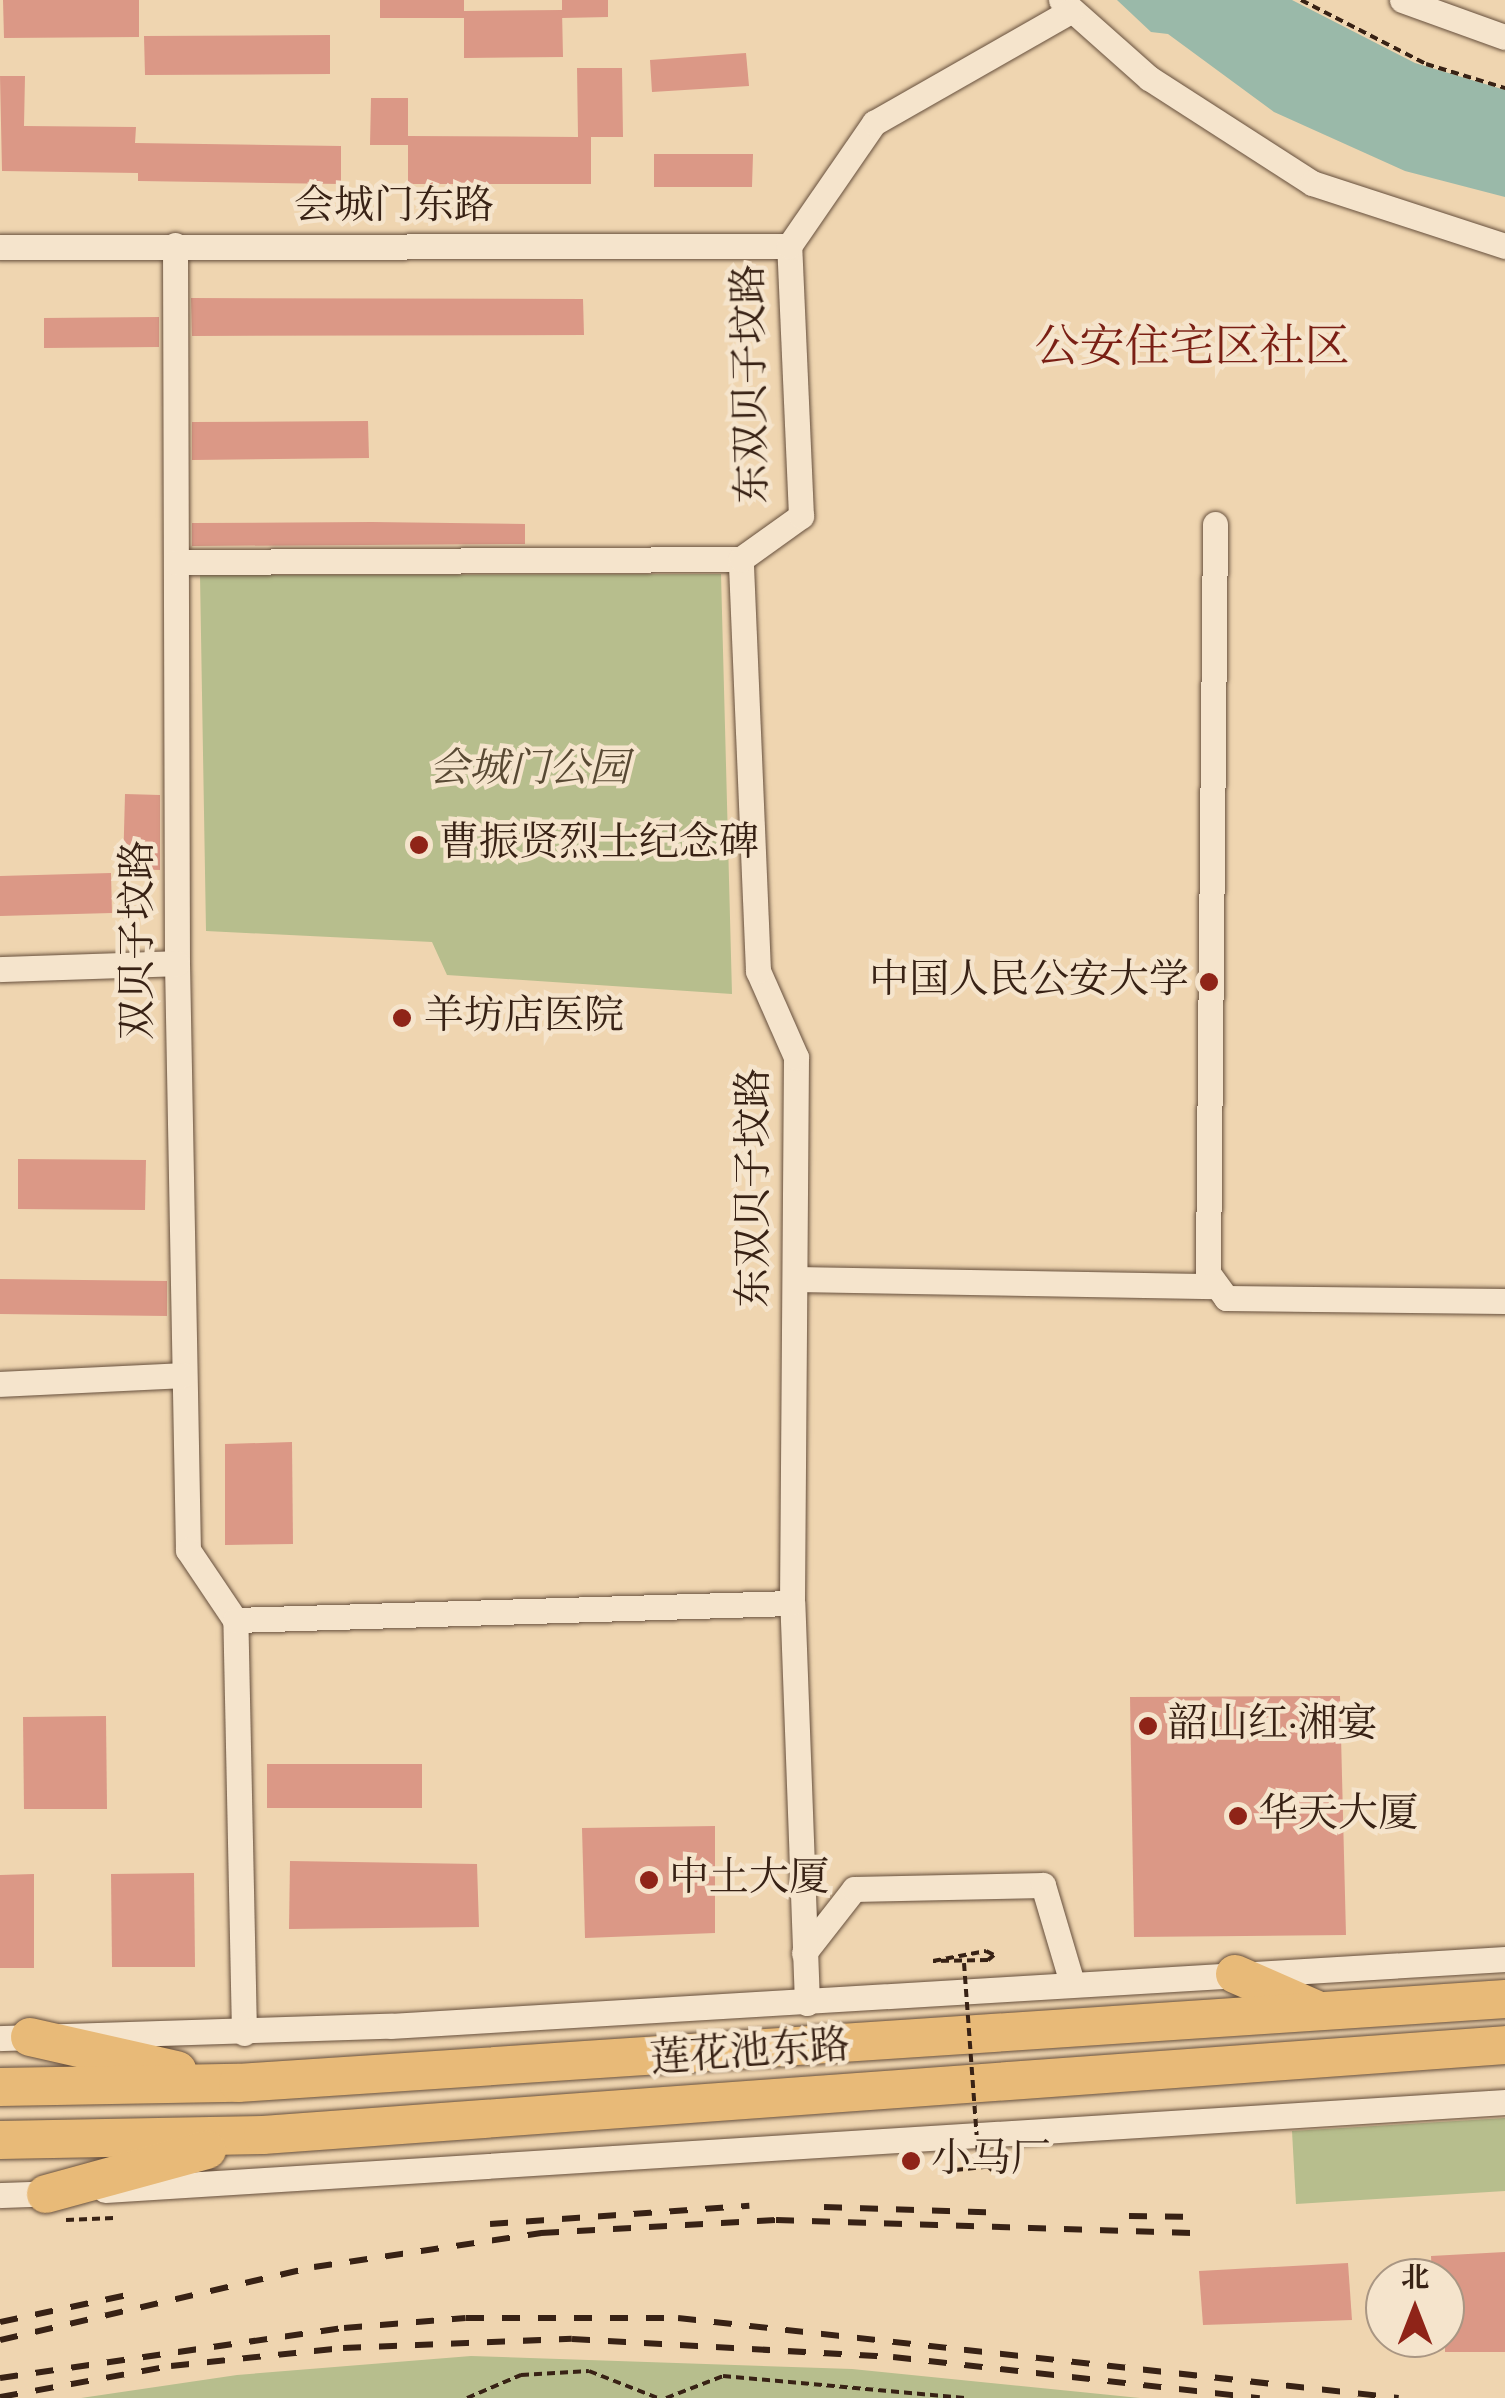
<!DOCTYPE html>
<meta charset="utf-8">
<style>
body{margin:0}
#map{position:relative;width:1505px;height:2398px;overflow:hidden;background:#efd5b0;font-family:Vollkorn,"Noto Serif SC",serif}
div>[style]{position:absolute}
.green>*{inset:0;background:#b7be8d}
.water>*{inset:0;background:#9ab9a9}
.building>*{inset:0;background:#db9886}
.path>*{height:4px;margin-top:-2px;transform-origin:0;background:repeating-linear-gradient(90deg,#382215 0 8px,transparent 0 13px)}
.roads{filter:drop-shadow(0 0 2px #664f3c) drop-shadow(0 0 2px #664f3c)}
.minor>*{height:25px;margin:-12.5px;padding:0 12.5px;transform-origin:12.5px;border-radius:12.5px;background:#f5e4cc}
.highway>*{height:38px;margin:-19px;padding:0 19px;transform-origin:19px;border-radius:19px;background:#e8ba78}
.rail>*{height:6px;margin-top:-3px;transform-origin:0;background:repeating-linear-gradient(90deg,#382215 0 18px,transparent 0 36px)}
.path-bridge>*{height:4px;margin-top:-2px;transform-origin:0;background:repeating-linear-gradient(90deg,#382215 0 8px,transparent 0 13px)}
.dots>*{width:28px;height:28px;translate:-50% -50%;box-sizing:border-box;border:5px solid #f5e4cc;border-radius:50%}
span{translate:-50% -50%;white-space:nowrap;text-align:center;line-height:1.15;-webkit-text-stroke:9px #f5e4cc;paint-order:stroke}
.street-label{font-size:40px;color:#382215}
.park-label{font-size:40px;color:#584933;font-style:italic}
.poi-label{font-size:40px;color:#382215}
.left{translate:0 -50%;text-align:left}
.right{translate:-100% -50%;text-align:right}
.quarter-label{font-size:45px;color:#7a1f14}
.north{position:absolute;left:1365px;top:2258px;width:100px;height:100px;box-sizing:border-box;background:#f5e4cc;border:2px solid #a99683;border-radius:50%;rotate:0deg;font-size:28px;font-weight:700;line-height:40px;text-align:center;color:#382215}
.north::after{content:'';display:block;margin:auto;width:35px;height:45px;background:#8f2418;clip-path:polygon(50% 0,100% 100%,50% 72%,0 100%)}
</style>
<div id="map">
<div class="green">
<i style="clip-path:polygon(721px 574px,732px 994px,447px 975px,432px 942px,206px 931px,200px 575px)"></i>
<i style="clip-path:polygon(1505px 2118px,1505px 2191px,1296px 2204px,1292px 2131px)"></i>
<i style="clip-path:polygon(471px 2356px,852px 2369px,1140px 2398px,81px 2398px,237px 2375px)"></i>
</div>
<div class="water">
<i style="clip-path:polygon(1117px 0,1292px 0,1415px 63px,1505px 90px,1505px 197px,1405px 171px,1274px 112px,1168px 34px,1151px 32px)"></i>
</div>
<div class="building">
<i style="clip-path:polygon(3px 0,139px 0,139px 37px,4px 38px)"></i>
<i style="clip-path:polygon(380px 0,464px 0,464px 11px,562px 10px,563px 57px,464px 58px,464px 18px,380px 18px)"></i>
<i style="clip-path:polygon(562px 0,608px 0,608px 17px,562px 18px)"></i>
<i style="clip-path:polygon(330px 35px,330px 74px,145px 75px,144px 36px)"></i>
<i style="clip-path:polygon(746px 53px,749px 86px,652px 92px,650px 60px)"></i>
<i style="clip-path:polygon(577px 68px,622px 68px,623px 137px,591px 137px,591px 184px,408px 184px,408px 136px,578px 137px)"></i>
<i style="clip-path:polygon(0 76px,25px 76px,24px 126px,136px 127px,135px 143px,341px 146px,341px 184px,138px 181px,138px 173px,2px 171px)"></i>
<i style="clip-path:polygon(371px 98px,408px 98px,408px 145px,370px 145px)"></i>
<i style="clip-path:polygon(654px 154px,753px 154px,752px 187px,654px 187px)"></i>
<i style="clip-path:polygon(191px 298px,583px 299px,584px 335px,192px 336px)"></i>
<i style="clip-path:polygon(159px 317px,159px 347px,44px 348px,44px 318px)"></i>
<i style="clip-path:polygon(368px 421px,369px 458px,192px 460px,192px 422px)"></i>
<i style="clip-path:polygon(192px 523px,372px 522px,525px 524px,525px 544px,192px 546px)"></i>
<i style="clip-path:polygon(125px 794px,160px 795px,160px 870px,123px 869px)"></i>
<i style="clip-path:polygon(111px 873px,112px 913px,0 916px,0 876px)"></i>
<i style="clip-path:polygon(18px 1159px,146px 1160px,145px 1210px,18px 1209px)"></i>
<i style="clip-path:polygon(0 1279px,167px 1281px,167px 1316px,0 1314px)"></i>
<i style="clip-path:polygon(292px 1442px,293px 1544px,225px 1545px,225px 1444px)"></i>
<i style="clip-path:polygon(1340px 1696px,1346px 1935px,1134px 1937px,1130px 1697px)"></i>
<i style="clip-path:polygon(106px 1716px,107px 1809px,24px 1809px,23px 1717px)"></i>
<i style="clip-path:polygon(267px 1764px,422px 1764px,422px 1808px,267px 1808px)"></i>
<i style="clip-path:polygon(715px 1826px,715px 1933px,585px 1938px,582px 1828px)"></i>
<i style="clip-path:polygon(290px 1861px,477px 1864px,479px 1927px,289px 1929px)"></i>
<i style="clip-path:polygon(194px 1873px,195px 1967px,112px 1967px,111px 1874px)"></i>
<i style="clip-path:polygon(34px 1874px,34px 1968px,0 1968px,0 1875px)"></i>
<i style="clip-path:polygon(1505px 2252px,1505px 2352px,1445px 2352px,1445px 2278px,1432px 2278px,1431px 2256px)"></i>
<i style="clip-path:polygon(1348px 2263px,1352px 2320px,1203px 2325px,1199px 2271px)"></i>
</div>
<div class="path">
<i style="left:1301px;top:0;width:140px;rotate:27.1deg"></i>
<i style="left:1426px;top:64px;width:83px;rotate:16.9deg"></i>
<i style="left:986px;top:1951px;width:9px;rotate:27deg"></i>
<i style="left:994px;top:1955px;width:8px;rotate:140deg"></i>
<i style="left:988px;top:1960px;width:55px;rotate:179deg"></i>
<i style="left:933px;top:1961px;width:54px;rotate:-10.7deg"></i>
<i style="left:979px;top:2158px;width:18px;rotate:43deg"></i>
<i style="left:66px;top:2220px;width:48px;rotate:-2.4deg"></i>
<i style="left:467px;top:2398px;width:59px;rotate:-23.1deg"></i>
<i style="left:521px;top:2375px;width:68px;rotate:-3.4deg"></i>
<i style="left:589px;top:2371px;width:74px;rotate:21.4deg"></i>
<i style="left:666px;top:2398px;width:61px;rotate:-21.1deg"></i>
<i style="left:723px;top:2376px;width:243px;rotate:5.2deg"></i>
</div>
<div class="roads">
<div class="minor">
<i style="left:1061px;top:0;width:118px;rotate:41.6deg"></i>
<i style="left:1149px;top:78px;width:194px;rotate:32.8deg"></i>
<i style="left:1312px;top:183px;width:203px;rotate:18.1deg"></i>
<i style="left:1402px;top:0;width:109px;rotate:19.8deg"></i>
<i style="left:175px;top:245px;width:718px;rotate:89.84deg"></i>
<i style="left:177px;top:963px;width:587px;rotate:88.93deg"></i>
<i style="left:188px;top:1550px;width:84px;rotate:56.1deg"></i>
<i style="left:0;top:247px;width:789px;rotate:-0.07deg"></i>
<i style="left:1215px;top:524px;width:749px;rotate:90.54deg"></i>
<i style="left:1208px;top:1273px;width:31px;rotate:54deg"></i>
<i style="left:1226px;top:1298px;width:279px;rotate:0.6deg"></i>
<i style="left:176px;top:562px;width:565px;rotate:-0.3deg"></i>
<i style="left:0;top:969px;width:177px;rotate:-1.9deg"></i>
<i style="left:795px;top:1279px;width:422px;rotate:1deg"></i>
<i style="left:0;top:1384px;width:183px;rotate:-2.8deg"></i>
<i style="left:804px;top:1953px;width:81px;rotate:-52deg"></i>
<i style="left:854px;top:1889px;width:189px;rotate:-1.2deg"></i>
<i style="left:1043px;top:1885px;width:102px;rotate:73.5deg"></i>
<i style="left:807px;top:2003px;width:400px;rotate:-92.1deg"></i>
<i style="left:792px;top:1603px;width:546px;rotate:-89.58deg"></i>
<i style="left:796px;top:1057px;width:94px;rotate:-113.8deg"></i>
<i style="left:758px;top:971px;width:412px;rotate:-92.4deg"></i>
<i style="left:741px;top:559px;width:74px;rotate:-35.6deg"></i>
<i style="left:801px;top:516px;width:270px;rotate:-92.5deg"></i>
<i style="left:789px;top:246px;width:150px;rotate:-55.4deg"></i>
<i style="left:874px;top:123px;width:226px;rotate:-29.7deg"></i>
<i style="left:244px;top:2033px;width:413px;rotate:-91.2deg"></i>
<i style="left:235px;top:1620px;width:557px;rotate:-1.75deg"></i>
<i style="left:0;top:2038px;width:390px;rotate:-1.8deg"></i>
<i style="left:390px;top:2026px;width:1117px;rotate:-3.44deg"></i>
<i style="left:105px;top:2190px;width:1403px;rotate:-3.6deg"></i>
<i style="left:0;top:2195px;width:60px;rotate:-1.9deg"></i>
</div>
<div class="highway">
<i style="left:1235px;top:1974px;width:87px;rotate:23.6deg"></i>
<i style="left:30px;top:2037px;width:151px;rotate:12.7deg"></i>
<i style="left:0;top:2087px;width:238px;rotate:-1deg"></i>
<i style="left:238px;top:2083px;width:1270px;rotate:-3.79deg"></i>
<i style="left:0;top:2140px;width:263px;rotate:-1.1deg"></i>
<i style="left:263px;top:2135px;width:1245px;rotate:-4.14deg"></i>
<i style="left:46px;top:2194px;width:167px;rotate:-15.3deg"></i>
</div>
</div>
<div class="rail">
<i style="left:824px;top:2207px;width:180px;rotate:1.9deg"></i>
<i style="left:1129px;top:2216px;width:71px;rotate:0.8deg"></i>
<i style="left:490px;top:2224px;width:260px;rotate:-4deg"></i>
<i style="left:0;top:2322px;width:130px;rotate:-12deg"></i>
<i style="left:0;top:2340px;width:322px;rotate:-13.1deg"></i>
<i style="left:314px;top:2267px;width:230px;rotate:-8.5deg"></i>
<i style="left:541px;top:2233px;width:235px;rotate:-3.2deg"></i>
<i style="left:776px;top:2220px;width:424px;rotate:1.8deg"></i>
<i style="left:0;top:2378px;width:348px;rotate:-8.3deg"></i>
<i style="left:344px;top:2328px;width:122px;rotate:-4.7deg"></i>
<i style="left:466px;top:2318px;width:212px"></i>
<i style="left:678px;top:2318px;width:725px;rotate:6.33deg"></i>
<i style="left:0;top:2397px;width:174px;rotate:-10.3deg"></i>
<i style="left:171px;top:2366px;width:173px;rotate:-6deg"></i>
<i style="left:343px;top:2348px;width:229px;rotate:-2.3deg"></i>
<i style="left:572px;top:2339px;width:322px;rotate:3.2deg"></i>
<i style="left:893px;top:2357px;width:369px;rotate:6.4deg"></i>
</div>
<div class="path-bridge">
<i style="left:964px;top:1963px;width:205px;rotate:85.8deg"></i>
<i style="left:954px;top:2160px;width:8px;rotate:130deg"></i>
<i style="left:949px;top:2166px;width:7px;rotate:34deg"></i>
<i style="left:955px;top:2170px;width:49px;rotate:-5.8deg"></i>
<i style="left:1004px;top:2165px;width:8px;rotate:-45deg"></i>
<i style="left:1010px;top:2159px;width:9px;rotate:-159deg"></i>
</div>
<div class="dots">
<i style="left:419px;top:845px;background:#8f2418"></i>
<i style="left:1209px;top:982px;background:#8f2418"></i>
<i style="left:402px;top:1018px;background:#8f2418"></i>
<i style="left:1148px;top:1726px;background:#8f2418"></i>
<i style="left:1238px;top:1816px;background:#8f2418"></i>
<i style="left:649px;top:1880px;background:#8f2418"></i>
<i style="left:911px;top:2161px;background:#8f2418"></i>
</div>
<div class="street-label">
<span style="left:394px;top:208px">会城门东路</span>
<span style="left:753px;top:384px;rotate:-91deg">东双贝子坟路</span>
<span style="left:140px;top:940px;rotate:-90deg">双贝子坟路</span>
<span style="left:756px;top:1188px;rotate:-90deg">东双贝子坟路</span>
<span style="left:750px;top:2054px;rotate:-4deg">莲花池东路</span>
</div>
<div class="park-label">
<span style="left:529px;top:771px">会城门公园</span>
</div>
<div class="poi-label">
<span class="left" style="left:439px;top:845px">曹振贤烈士纪念碑</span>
<span class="right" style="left:1189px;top:982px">中国人民公安大学</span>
<span class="left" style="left:424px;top:1018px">羊坊店医院</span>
<span class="left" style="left:1168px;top:1726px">韶山红·湘宴</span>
<span class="left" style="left:1258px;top:1816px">华天大厦</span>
<span class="left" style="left:669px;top:1880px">中土大厦</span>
<span class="left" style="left:931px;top:2161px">小马厂</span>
</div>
<div class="quarter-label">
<span style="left:1192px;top:350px">公安住宅区社区</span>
</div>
<div class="north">北</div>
</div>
